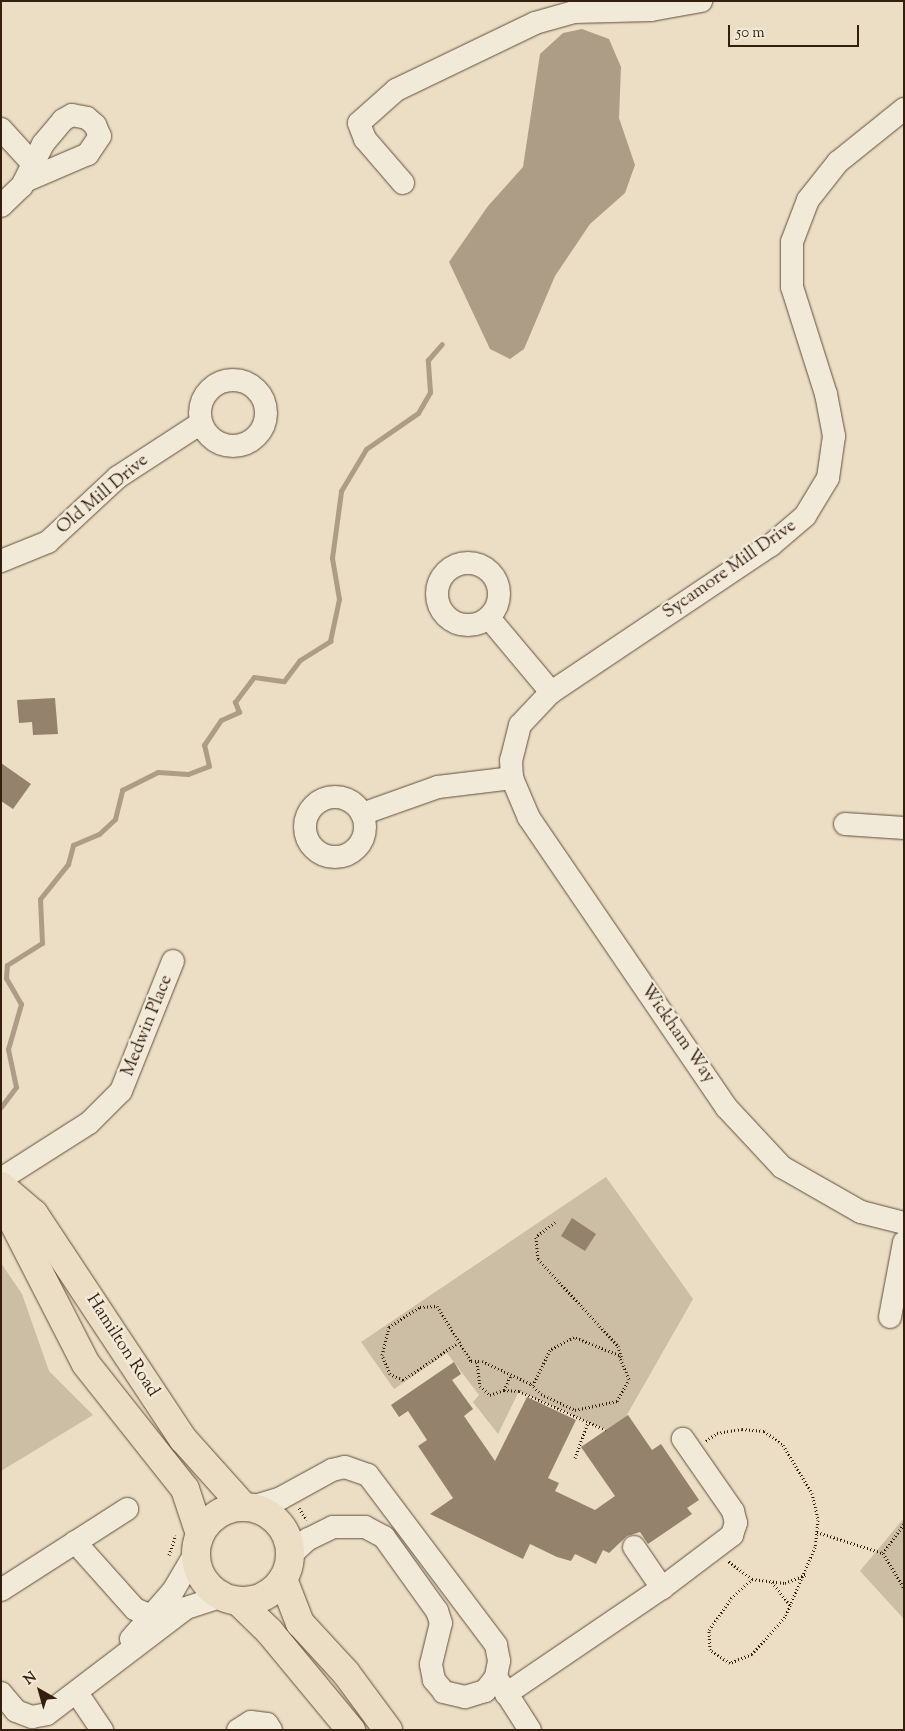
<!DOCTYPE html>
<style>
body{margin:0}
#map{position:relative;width:905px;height:1731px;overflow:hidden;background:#ebdec4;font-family:"Sorts Mill Goudy",serif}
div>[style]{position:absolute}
.green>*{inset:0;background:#ccbda5}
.water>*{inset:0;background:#ad9d86}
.stream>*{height:5px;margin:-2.5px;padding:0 2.5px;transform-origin:2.5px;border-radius:2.5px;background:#ad9d86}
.building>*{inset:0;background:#94826c}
.path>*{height:3px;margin-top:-1.5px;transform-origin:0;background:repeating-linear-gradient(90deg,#351e0d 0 1px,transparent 0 3.5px)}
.roads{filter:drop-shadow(0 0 1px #624e3b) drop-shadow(0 0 1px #624e3b)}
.minor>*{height:22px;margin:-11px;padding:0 11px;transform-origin:11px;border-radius:11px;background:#f2ead9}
.minor>.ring{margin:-11px;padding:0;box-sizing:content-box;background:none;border:22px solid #f2ead9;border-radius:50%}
.major>*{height:28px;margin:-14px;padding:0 14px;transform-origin:14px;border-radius:14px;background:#ebdec4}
.major>.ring{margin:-14px;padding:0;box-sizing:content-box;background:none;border:28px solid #ebdec4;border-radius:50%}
span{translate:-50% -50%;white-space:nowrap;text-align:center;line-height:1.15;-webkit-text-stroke:5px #f2ead9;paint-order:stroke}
.street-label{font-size:18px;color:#351e0d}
.frame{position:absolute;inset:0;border:2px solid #351e0d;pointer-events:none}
.north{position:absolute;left:15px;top:1666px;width:50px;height:50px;-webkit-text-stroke:4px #f2ead9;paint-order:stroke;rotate:322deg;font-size:14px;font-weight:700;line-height:20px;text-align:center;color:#351e0d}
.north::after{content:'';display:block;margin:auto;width:18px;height:22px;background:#351e0d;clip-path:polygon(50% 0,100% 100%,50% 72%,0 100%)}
.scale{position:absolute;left:728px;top:25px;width:131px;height:22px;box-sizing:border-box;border:2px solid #351e0d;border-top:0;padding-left:6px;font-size:15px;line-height:18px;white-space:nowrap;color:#351e0d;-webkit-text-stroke:4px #f2ead9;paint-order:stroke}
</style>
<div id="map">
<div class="green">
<i style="clip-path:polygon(606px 1177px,693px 1299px,616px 1434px,519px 1391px,498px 1434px,473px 1402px,479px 1395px,447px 1353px,394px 1389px,361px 1342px)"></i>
<i style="clip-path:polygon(1px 1263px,22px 1294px,49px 1371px,93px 1415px,1px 1471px)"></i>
<i style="clip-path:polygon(904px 1518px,904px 1619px,860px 1571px)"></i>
</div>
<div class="water">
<i style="clip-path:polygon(582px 29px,609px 39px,621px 67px,619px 118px,635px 165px,625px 193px,590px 224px,555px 276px,524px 349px,510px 359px,490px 349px,449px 262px,488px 206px,523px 167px,540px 54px,563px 33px)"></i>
</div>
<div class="stream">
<i style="left:1px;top:1107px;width:25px;rotate:-53deg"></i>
<i style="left:16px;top:1087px;width:39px;rotate:-102deg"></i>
<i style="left:8px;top:1049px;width:47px;rotate:-73.9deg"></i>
<i style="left:21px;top:1004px;width:30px;rotate:-120deg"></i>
<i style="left:6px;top:978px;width:13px;rotate:-86deg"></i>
<i style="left:7px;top:965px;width:41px;rotate:-32.2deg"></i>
<i style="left:42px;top:943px;width:44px;rotate:-92.6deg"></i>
<i style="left:40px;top:899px;width:45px;rotate:-51.3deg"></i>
<i style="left:68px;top:864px;width:20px;rotate:-75deg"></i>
<i style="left:73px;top:845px;width:28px;rotate:-23deg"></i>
<i style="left:99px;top:834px;width:22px;rotate:-43deg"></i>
<i style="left:115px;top:819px;width:30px;rotate:-76deg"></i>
<i style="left:122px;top:790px;width:40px;rotate:-26.6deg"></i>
<i style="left:158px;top:772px;width:30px;rotate:4deg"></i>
<i style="left:188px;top:774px;width:22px;rotate:-21deg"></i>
<i style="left:209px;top:766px;width:22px;rotate:-103deg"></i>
<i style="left:204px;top:745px;width:30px;rotate:-56deg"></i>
<i style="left:221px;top:720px;width:20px;rotate:-24deg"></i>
<i style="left:239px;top:712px;width:11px;rotate:-112deg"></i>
<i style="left:235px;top:702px;width:31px;rotate:-53deg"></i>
<i style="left:254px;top:677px;width:30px;rotate:8deg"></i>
<i style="left:284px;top:681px;width:26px;rotate:-53deg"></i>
<i style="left:300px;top:660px;width:36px;rotate:-32deg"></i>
<i style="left:330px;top:641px;width:43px;rotate:-77.9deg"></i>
<i style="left:339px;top:599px;width:42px;rotate:-99.7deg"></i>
<i style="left:332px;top:558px;width:68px;rotate:-82.3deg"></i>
<i style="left:341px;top:491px;width:49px;rotate:-59.2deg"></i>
<i style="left:366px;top:449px;width:63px;rotate:-34.7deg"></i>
<i style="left:418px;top:413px;width:24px;rotate:-60deg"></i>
<i style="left:430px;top:392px;width:32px;rotate:-94deg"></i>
<i style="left:428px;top:360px;width:21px;rotate:-49deg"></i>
</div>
<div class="building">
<i style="clip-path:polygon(55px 698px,58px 734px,33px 735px,32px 722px,19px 723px,17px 700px)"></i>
<i style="clip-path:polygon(1px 763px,31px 784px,13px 809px,1px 801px)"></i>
<i style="clip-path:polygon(572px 1218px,596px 1234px,585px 1251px,561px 1236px)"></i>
<i style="clip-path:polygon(454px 1362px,461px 1374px,452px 1380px,473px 1409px,464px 1416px,495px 1461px,527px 1397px,576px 1420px,548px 1478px,559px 1483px,555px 1491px,595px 1510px,615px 1496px,581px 1447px,628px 1415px,652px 1450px,661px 1444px,699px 1500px,687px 1508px,692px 1514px,648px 1544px,640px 1532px,627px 1536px,609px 1553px,603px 1550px,596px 1564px,575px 1554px,571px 1561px,557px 1557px,530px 1544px,523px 1559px,430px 1514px,453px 1498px,418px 1446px,427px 1440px,408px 1411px,399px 1417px,391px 1405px)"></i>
</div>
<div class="path">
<i style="left:555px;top:1222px;width:24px;rotate:142deg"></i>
<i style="left:536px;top:1237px;width:22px;rotate:85deg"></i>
<i style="left:538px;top:1259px;width:118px;rotate:47.4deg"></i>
<i style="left:618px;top:1346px;width:14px;rotate:73deg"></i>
<i style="left:456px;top:1344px;width:64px;rotate:145.8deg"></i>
<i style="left:403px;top:1380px;width:14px;rotate:-155deg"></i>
<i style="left:390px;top:1374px;width:21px;rotate:-113deg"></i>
<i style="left:382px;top:1355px;width:29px;rotate:-76deg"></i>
<i style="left:389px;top:1327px;width:37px;rotate:-33deg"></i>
<i style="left:420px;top:1307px;width:17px;rotate:-3deg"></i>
<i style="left:437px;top:1306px;width:65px;rotate:58.3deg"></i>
<i style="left:471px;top:1361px;width:11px"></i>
<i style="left:482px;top:1361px;width:54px;rotate:25.1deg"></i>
<i style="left:531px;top:1384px;width:14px;rotate:45deg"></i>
<i style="left:541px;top:1394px;width:38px;rotate:25deg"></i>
<i style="left:575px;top:1410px;width:43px;rotate:-12.1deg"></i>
<i style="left:617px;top:1401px;width:25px;rotate:-61deg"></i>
<i style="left:629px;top:1379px;width:26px;rotate:-113deg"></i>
<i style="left:619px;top:1355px;width:48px;rotate:-158.2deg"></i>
<i style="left:574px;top:1337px;width:27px;rotate:152deg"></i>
<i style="left:550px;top:1350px;width:39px;rotate:116deg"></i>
<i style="left:477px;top:1362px;width:24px;rotate:83deg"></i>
<i style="left:480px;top:1386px;width:13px;rotate:42deg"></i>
<i style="left:490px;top:1395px;width:15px;rotate:-20deg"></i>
<i style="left:504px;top:1390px;width:17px;rotate:-65deg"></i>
<i style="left:504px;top:1390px;width:15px;rotate:4deg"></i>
<i style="left:519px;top:1391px;width:95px;rotate:24.1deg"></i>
<i style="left:706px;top:1441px;width:14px;rotate:-36deg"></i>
<i style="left:717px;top:1433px;width:25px;rotate:-9deg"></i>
<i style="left:742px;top:1429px;width:22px;rotate:5deg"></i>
<i style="left:764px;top:1431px;width:24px;rotate:36deg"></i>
<i style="left:783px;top:1445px;width:56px;rotate:58.9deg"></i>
<i style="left:812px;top:1493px;width:28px;rotate:77deg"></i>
<i style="left:818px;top:1520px;width:27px;rotate:96deg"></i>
<i style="left:815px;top:1547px;width:76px;rotate:113.2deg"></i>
<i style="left:785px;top:1617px;width:50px;rotate:131.7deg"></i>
<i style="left:752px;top:1654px;width:24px;rotate:158deg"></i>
<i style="left:730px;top:1663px;width:24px;rotate:-147deg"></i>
<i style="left:710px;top:1650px;width:20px;rotate:-93deg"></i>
<i style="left:709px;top:1630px;width:39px;rotate:-55deg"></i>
<i style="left:731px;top:1598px;width:28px;rotate:-42deg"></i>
<i style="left:752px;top:1579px;width:30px;rotate:-143deg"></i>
<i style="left:575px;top:1458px;width:37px;rotate:-70deg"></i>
<i style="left:299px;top:1508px;width:14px;rotate:56deg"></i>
<i style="left:904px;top:1524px;width:36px;rotate:126deg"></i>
<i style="left:883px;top:1553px;width:41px;rotate:59deg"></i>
<i style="left:817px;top:1532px;width:69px;rotate:17.7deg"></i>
<i style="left:169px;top:1555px;width:21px;rotate:-71deg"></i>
<i style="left:752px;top:1579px;width:33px;rotate:7deg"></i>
<i style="left:785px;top:1583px;width:22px;rotate:-22deg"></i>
<i style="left:772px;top:1582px;width:29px;rotate:52deg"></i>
</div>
<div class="roads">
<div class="minor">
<i style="left:904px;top:109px;width:85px;rotate:141.2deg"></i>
<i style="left:838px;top:162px;width:48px;rotate:128.3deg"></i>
<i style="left:808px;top:200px;width:45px;rotate:110.9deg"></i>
<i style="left:792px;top:242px;width:45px;rotate:90deg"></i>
<i style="left:792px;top:287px;width:112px;rotate:72.4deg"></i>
<i style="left:826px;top:394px;width:43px;rotate:79.2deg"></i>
<i style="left:834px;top:436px;width:42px;rotate:98.1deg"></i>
<i style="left:828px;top:478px;width:44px;rotate:121.2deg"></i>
<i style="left:805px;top:516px;width:45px;rotate:139.5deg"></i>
<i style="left:771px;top:545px;width:265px;rotate:146.2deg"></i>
<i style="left:551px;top:692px;width:45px;rotate:133.2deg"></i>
<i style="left:520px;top:725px;width:36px;rotate:104deg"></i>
<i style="left:511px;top:760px;width:18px;rotate:87deg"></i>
<i style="left:512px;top:778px;width:43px;rotate:67deg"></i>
<i style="left:529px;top:818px;width:350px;rotate:55.7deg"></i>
<i style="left:726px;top:1107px;width:82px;rotate:47deg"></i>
<i style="left:782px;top:1167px;width:91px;rotate:29.7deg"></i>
<i style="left:861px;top:1212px;width:44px;rotate:14.3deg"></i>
<i style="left:1px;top:129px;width:49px;rotate:47.5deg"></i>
<i style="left:403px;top:183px;width:58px;rotate:-130.8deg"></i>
<i style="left:365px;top:139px;width:17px;rotate:-111deg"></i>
<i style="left:359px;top:123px;width:50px;rotate:-41.7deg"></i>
<i style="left:396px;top:90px;width:154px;rotate:-25.7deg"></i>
<i style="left:535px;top:23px;width:41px;rotate:-15.8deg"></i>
<i style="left:574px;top:12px;width:77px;rotate:-1.5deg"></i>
<i style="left:651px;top:10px;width:51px;rotate:-10.2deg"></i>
<i style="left:1px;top:206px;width:29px;rotate:-44deg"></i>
<i style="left:22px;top:186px;width:47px;rotate:-63.4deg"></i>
<i style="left:43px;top:144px;width:31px;rotate:-50deg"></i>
<i style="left:63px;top:120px;width:10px;rotate:-29deg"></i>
<i style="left:72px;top:115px;width:15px;rotate:11deg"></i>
<i style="left:87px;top:118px;width:11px;rotate:41deg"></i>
<i style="left:95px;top:125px;width:12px;rotate:66deg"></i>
<i style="left:100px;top:136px;width:22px;rotate:124deg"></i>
<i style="left:88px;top:154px;width:69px;rotate:156.8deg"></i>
<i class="ring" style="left:200px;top:380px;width:44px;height:44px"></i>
<i style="left:1px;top:561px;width:51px;rotate:-22deg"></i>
<i style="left:48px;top:542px;width:96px;rotate:-42.9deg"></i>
<i style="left:118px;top:477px;width:99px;rotate:-33deg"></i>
<i class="ring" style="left:437px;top:563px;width:40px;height:40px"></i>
<i style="left:489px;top:618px;width:97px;rotate:50deg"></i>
<i class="ring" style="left:305px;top:797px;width:38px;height:38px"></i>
<i style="left:362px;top:814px;width:81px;rotate:-19.6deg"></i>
<i style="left:438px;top:787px;width:75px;rotate:-6.9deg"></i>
<i style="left:845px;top:824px;width:59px;rotate:3.9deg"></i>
<i style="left:1px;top:1179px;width:104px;rotate:-32.5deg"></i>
<i style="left:89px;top:1123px;width:45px;rotate:-45deg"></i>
<i style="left:121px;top:1091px;width:140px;rotate:-68.2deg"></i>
<i style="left:890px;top:1317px;width:76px;rotate:-79.4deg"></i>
<i style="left:252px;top:1507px;width:30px;rotate:-17deg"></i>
<i style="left:281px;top:1498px;width:58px;rotate:-28.8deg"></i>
<i style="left:332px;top:1470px;width:13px;rotate:-13deg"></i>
<i style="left:345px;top:1467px;width:24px;rotate:19deg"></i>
<i style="left:368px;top:1475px;width:213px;rotate:53deg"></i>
<i style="left:496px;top:1645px;width:16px;rotate:79deg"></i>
<i style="left:499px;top:1661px;width:16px;rotate:101deg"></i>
<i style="left:496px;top:1677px;width:18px;rotate:128deg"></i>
<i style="left:485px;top:1691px;width:21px;rotate:163deg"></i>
<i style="left:465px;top:1697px;width:22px;rotate:-167deg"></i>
<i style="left:444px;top:1692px;width:16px;rotate:-130deg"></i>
<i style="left:434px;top:1680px;width:16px;rotate:-101deg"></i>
<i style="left:431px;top:1664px;width:42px;rotate:-76.3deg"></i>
<i style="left:441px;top:1623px;width:13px;rotate:-108deg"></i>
<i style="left:437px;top:1611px;width:91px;rotate:-125.6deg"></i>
<i style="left:384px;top:1537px;width:21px;rotate:-152deg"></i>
<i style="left:365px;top:1527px;width:32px;rotate:180deg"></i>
<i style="left:333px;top:1527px;width:28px;rotate:154deg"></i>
<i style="left:308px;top:1539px;width:25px;rotate:137deg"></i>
<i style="left:75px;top:1542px;width:90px;rotate:48.2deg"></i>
<i style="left:135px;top:1609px;width:17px;rotate:24deg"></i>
<i style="left:634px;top:1547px;width:50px;rotate:55.7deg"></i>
<i style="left:1px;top:1590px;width:150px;rotate:-32.7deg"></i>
<i style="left:131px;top:1639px;width:64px;rotate:-48.8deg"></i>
<i style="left:173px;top:1591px;width:45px;rotate:-59.5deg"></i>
<i style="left:498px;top:1680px;width:59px;rotate:57.4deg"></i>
<i style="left:1px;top:1693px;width:23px;rotate:50deg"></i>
<i style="left:16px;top:1711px;width:17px;rotate:21deg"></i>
<i style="left:32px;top:1717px;width:15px;rotate:-11deg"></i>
<i style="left:47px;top:1714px;width:175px;rotate:-37.3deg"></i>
<i style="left:186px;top:1608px;width:39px;rotate:-18deg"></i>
<i style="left:77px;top:1693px;width:45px;rotate:56deg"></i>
<i style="left:506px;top:1694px;width:189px;rotate:-34.2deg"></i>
<i style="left:662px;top:1588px;width:88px;rotate:-37.1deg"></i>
<i style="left:732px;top:1535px;width:13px;rotate:-72deg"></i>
<i style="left:736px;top:1523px;width:12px;rotate:-104deg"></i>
<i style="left:733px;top:1511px;width:88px;rotate:-124.8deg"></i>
<i style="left:238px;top:1730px;width:15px;rotate:-32deg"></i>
<i style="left:251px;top:1722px;width:16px;rotate:7deg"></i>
<i style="left:267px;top:1724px;width:7px;rotate:56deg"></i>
</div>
<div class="major">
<i style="left:1px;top:1186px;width:43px;rotate:40.3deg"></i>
<i style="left:34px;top:1214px;width:270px;rotate:56.5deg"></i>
<i style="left:183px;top:1439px;width:91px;rotate:48.1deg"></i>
<i style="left:1px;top:1198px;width:186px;rotate:62.9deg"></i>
<i style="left:86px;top:1364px;width:159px;rotate:51.6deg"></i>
<i style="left:185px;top:1489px;width:47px;rotate:71.6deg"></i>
<i class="ring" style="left:196px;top:1507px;width:66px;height:66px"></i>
<i style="left:283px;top:1579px;width:47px;rotate:68.9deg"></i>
<i style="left:300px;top:1623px;width:68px;rotate:47.4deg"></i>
<i style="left:346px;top:1673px;width:71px;rotate:53.6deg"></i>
<i style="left:238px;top:1601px;width:43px;rotate:44.1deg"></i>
<i style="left:269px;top:1631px;width:129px;rotate:50.4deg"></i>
</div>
</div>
<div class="street-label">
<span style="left:103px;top:495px;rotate:-40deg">Old Mill Drive</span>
<span style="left:730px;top:570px;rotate:-35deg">Sycamore Mill Drive</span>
<span style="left:148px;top:1026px;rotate:-68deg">Medwin Place</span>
<span style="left:677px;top:1034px;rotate:55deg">Wickham Way</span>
<span style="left:122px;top:1346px;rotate:57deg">Hamilton Road</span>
</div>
<div class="frame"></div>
<div class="north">N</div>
<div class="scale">50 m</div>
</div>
